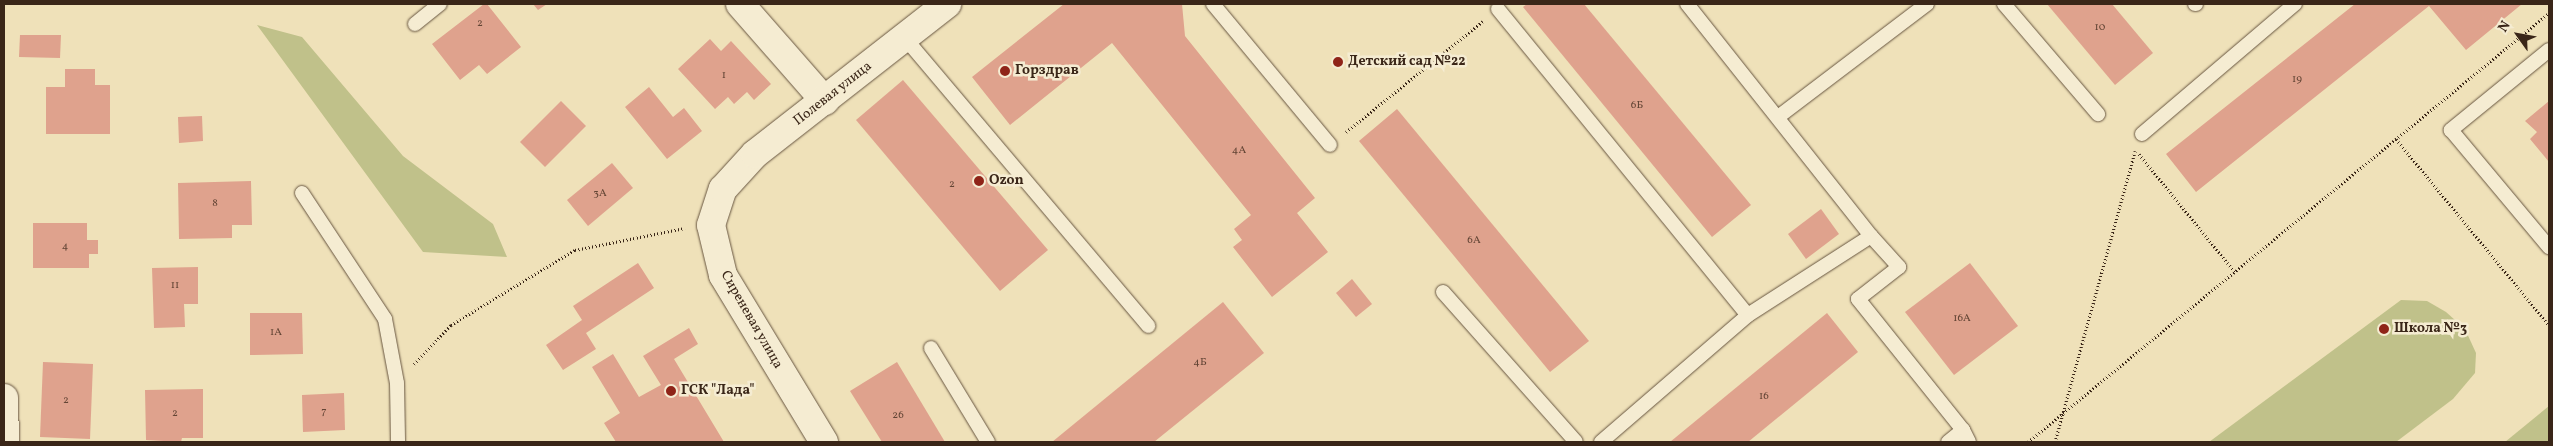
<!DOCTYPE html>
<meta charset="utf-8">
<style>
body{margin:0}
#map{position:relative;width:2553px;height:446px;overflow:hidden;background:#efe1b9;font-family:Vollkorn,serif}
div>[style]{position:absolute}
.green>*{inset:0;background:#c0c18a}
.building>*{inset:0;background:#dfa28d}
.path>*{height:3px;margin-top:-1.5px;transform-origin:0;background:repeating-linear-gradient(90deg,#3a2618 0 1px,transparent 0 3.5px)}
.roads{filter:drop-shadow(0 0 1px #675540) drop-shadow(0 0 1px #675540)}
.lane>*{height:14px;margin:-7px;padding:0 7px;transform-origin:7px;border-radius:7px;background:#f5ecd2}
.street>*{height:28px;margin:-14px;padding:0 14px;transform-origin:14px;border-radius:14px;background:#f5ecd2}
.secondary>*{height:28px;margin:-14px;padding:0 14px;transform-origin:14px;border-radius:14px;background:#f5ecd2}
.dots>*{width:14px;height:14px;translate:-50% -50%;box-sizing:border-box;border:2px solid #f5ecd2;border-radius:50%}
span{translate:-50% -50%;white-space:nowrap;text-align:center;line-height:1.15;-webkit-text-stroke:5px #f5ecd2;paint-order:stroke}
.number-label{font-size:11px;color:#634535}
.number-label span{-webkit-text-stroke-width:0}
.poi-label{font-size:14px;color:#3a2618;font-weight:700}
.left{translate:0 -50%;text-align:left}
.street-label{font-size:14px;color:#3a2618}
.frame{position:absolute;inset:0;border:5px solid #3a2618;pointer-events:none}
.north{position:absolute;left:2493px;top:10px;width:50px;height:50px;-webkit-text-stroke:4px #f5ecd2;paint-order:stroke;rotate:302deg;font-size:14px;font-weight:700;line-height:20px;text-align:center;color:#3a2618}
.north::after{content:'';display:block;margin:auto;width:18px;height:22px;background:#3a2618;clip-path:polygon(50% 0,100% 100%,50% 72%,0 100%)}
</style>
<div id="map">
<div class="green">
<i style="clip-path:polygon(257px 25px,302px 37px,403px 156px,493px 224px,507px 257px,423px 252px)"></i>
<i style="clip-path:polygon(2401px 300px,2427px 301px,2446px 312px,2465px 329px,2476px 353px,2475px 373px,2453px 399px,2396px 442px,2209px 442px)"></i>
<i style="clip-path:polygon(2549px 406px,2549px 442px,2505px 442px)"></i>
</div>
<div class="building">
<i style="clip-path:polygon(484px 4px,487px 4px,521px 47px,487px 74px,479px 65px,460px 80px,432px 44px)"></i>
<i style="clip-path:polygon(533px 4px,547px 4px,538px 10px)"></i>
<i style="clip-path:polygon(1064px 4px,1182px 4px,1185px 36px,1315px 198px,1297px 213px,1328px 252px,1272px 297px,1233px 247px,1242px 240px,1234px 229px,1251px 215px,1112px 43px,1010px 125px,972px 77px)"></i>
<i style="clip-path:polygon(1527px 4px,1584px 4px,1751px 205px,1712px 237px,1523px 7px)"></i>
<i style="clip-path:polygon(2047px 4px,2112px 4px,2153px 53px,2115px 85px)"></i>
<i style="clip-path:polygon(2355px 4px,2522px 4px,2466px 50px,2429px 6px,2196px 192px,2166px 154px)"></i>
<i style="clip-path:polygon(20px 35px,61px 35px,60px 58px,19px 57px)"></i>
<i style="clip-path:polygon(710px 39px,721px 51px,731px 41px,771px 84px,754px 100px,747px 92px,734px 104px,728px 97px,715px 109px,678px 69px)"></i>
<i style="clip-path:polygon(65px 69px,95px 69px,95px 85px,110px 85px,110px 134px,46px 134px,46px 87px,65px 87px)"></i>
<i style="clip-path:polygon(903px 80px,1048px 250px,1000px 291px,856px 120px)"></i>
<i style="clip-path:polygon(649px 87px,673px 117px,684px 108px,702px 131px,667px 159px,625px 107px)"></i>
<i style="clip-path:polygon(561px 101px,586px 126px,545px 167px,520px 142px)"></i>
<i style="clip-path:polygon(2549px 101px,2549px 162px,2530px 139px,2537px 132px,2525px 121px)"></i>
<i style="clip-path:polygon(1397px 109px,1589px 341px,1550px 372px,1359px 141px)"></i>
<i style="clip-path:polygon(202px 116px,203px 141px,179px 143px,178px 117px)"></i>
<i style="clip-path:polygon(612px 163px,633px 188px,588px 226px,567px 200px)"></i>
<i style="clip-path:polygon(251px 181px,252px 225px,232px 225px,232px 238px,179px 239px,178px 183px)"></i>
<i style="clip-path:polygon(1821px 209px,1839px 234px,1806px 259px,1788px 234px)"></i>
<i style="clip-path:polygon(33px 223px,87px 223px,87px 240px,98px 240px,98px 254px,89px 254px,89px 268px,33px 268px)"></i>
<i style="clip-path:polygon(638px 263px,654px 288px,586px 333px,596px 349px,563px 370px,546px 345px,582px 320px,573px 306px)"></i>
<i style="clip-path:polygon(1970px 263px,2018px 326px,1954px 375px,1905px 312px)"></i>
<i style="clip-path:polygon(198px 267px,198px 304px,184px 304px,185px 327px,154px 328px,152px 268px)"></i>
<i style="clip-path:polygon(1352px 279px,1372px 304px,1356px 317px,1336px 293px)"></i>
<i style="clip-path:polygon(1223px 302px,1264px 353px,1154px 442px,1052px 442px)"></i>
<i style="clip-path:polygon(250px 313px,302px 313px,303px 354px,250px 355px)"></i>
<i style="clip-path:polygon(1827px 313px,1858px 352px,1748px 442px,1670px 442px)"></i>
<i style="clip-path:polygon(689px 328px,698px 344px,674px 359px,724px 442px,616px 442px,604px 423px,620px 413px,592px 367px,613px 354px,639px 397px,661px 385px,643px 356px)"></i>
<i style="clip-path:polygon(43px 362px,93px 364px,90px 439px,40px 437px)"></i>
<i style="clip-path:polygon(897px 362px,945px 442px,882px 442px,850px 391px)"></i>
<i style="clip-path:polygon(203px 389px,203px 438px,182px 438px,181px 442px,146px 440px,145px 390px)"></i>
<i style="clip-path:polygon(344px 393px,345px 430px,303px 432px,302px 395px)"></i>
</div>
<div class="path">
<i style="left:1346px;top:132px;width:176px;rotate:-39deg"></i>
<i style="left:2396px;top:139px;width:241px;rotate:50.6deg"></i>
<i style="left:2139px;top:154px;width:152px;rotate:50.9deg"></i>
<i style="left:414px;top:364px;width:54px;rotate:-46.5deg"></i>
<i style="left:451px;top:325px;width:145px;rotate:-31.2deg"></i>
<i style="left:575px;top:250px;width:112px;rotate:-11.3deg"></i>
<i style="left:2028px;top:442px;width:675px;rotate:-39.47deg"></i>
<i style="left:2055px;top:442px;width:302px;rotate:-74.6deg"></i>
</div>
<div class="roads">
<div class="lane">
<i style="left:1213px;top:4px;width:183px;rotate:50.3deg"></i>
<i style="left:2004px;top:4px;width:145px;rotate:49.5deg"></i>
<i style="left:2195px;top:4px;width:1px"></i>
<i style="left:1498px;top:9px;width:395px;rotate:50.8deg"></i>
<i style="left:415px;top:24px;width:32px;rotate:-39deg"></i>
<i style="left:905px;top:38px;width:377px;rotate:49.8deg"></i>
<i style="left:2549px;top:50px;width:127px;rotate:140.8deg"></i>
<i style="left:2451px;top:130px;width:153px;rotate:50.1deg"></i>
<i style="left:1778px;top:117px;width:187px;rotate:-37.2deg"></i>
<i style="left:2142px;top:134px;width:201px;rotate:-40.4deg"></i>
<i style="left:302px;top:193px;width:151px;rotate:56.6deg"></i>
<i style="left:385px;top:319px;width:65px;rotate:79.4deg"></i>
<i style="left:397px;top:383px;width:59px;rotate:89deg"></i>
<i style="left:1871px;top:236px;width:42px;rotate:47.9deg"></i>
<i style="left:1899px;top:267px;width:52px;rotate:142deg"></i>
<i style="left:1858px;top:299px;width:168px;rotate:51.3deg"></i>
<i style="left:1963px;top:430px;width:19px;rotate:141deg"></i>
<i style="left:1443px;top:292px;width:200px;rotate:48.4deg"></i>
<i style="left:931px;top:348px;width:110px;rotate:58.8deg"></i>
<i style="left:1963px;top:430px;width:13px;rotate:63deg"></i>
<i style="left:1601px;top:442px;width:194px;rotate:-40.8deg"></i>
<i style="left:1748px;top:315px;width:146px;rotate:-32.7deg"></i>
<i style="left:1871px;top:236px;width:296px;rotate:-128.4deg"></i>
</div>
<div class="street">
<i style="left:4px;top:398px;width:44px;rotate:88.7deg"></i>
</div>
<div class="secondary">
<i style="left:740px;top:4px;width:129px;rotate:48.8deg"></i>
<i style="left:824px;top:442px;width:195px;rotate:-121.2deg"></i>
<i style="left:723px;top:275px;width:51px;rotate:-103.5deg"></i>
<i style="left:711px;top:225px;width:38px;rotate:-72deg"></i>
<i style="left:723px;top:189px;width:47px;rotate:-47.6deg"></i>
<i style="left:755px;top:154px;width:244px;rotate:-38deg"></i>
</div>
</div>
<div class="dots">
<i style="left:1338px;top:62px;background:#8f2418"></i>
<i style="left:1005px;top:71px;background:#8f2418"></i>
<i style="left:979px;top:181px;background:#8f2418"></i>
<i style="left:2384px;top:329px;background:#8f2418"></i>
<i style="left:671px;top:391px;background:#8f2418"></i>
</div>
<div class="number-label">
<span style="left:480px;top:24px">2</span>
<span style="left:2100px;top:28px">10</span>
<span style="left:724px;top:76px">1</span>
<span style="left:2297px;top:80px">19</span>
<span style="left:1637px;top:106px">6Б</span>
<span style="left:1239px;top:151px">4А</span>
<span style="left:952px;top:185px">2</span>
<span style="left:600px;top:194px">3А</span>
<span style="left:215px;top:204px">8</span>
<span style="left:1474px;top:241px">6А</span>
<span style="left:65px;top:247px">4</span>
<span style="left:175px;top:286px">11</span>
<span style="left:1962px;top:319px">16А</span>
<span style="left:276px;top:333px">1А</span>
<span style="left:1200px;top:363px">4Б</span>
<span style="left:1764px;top:397px">16</span>
<span style="left:66px;top:401px">2</span>
<span style="left:324px;top:412px">7</span>
<span style="left:175px;top:414px">2</span>
<span style="left:898px;top:416px">26</span>
</div>
<div class="poi-label">
<span class="left" style="left:1348px;top:62px">Детский сад №22</span>
<span class="left" style="left:1015px;top:71px">Горздрав</span>
<span class="left" style="left:989px;top:181px">Ozon</span>
<span class="left" style="left:2394px;top:329px">Школа №3</span>
<span class="left" style="left:681px;top:391px">ГСК "Лада"</span>
</div>
<div class="street-label">
<span style="left:833px;top:94px;rotate:-38deg">Полевая улица</span>
<span style="left:751px;top:320px;rotate:60deg">Сиреневая улица</span>
</div>
<div class="frame"></div>
<div class="north">N</div>
</div>
